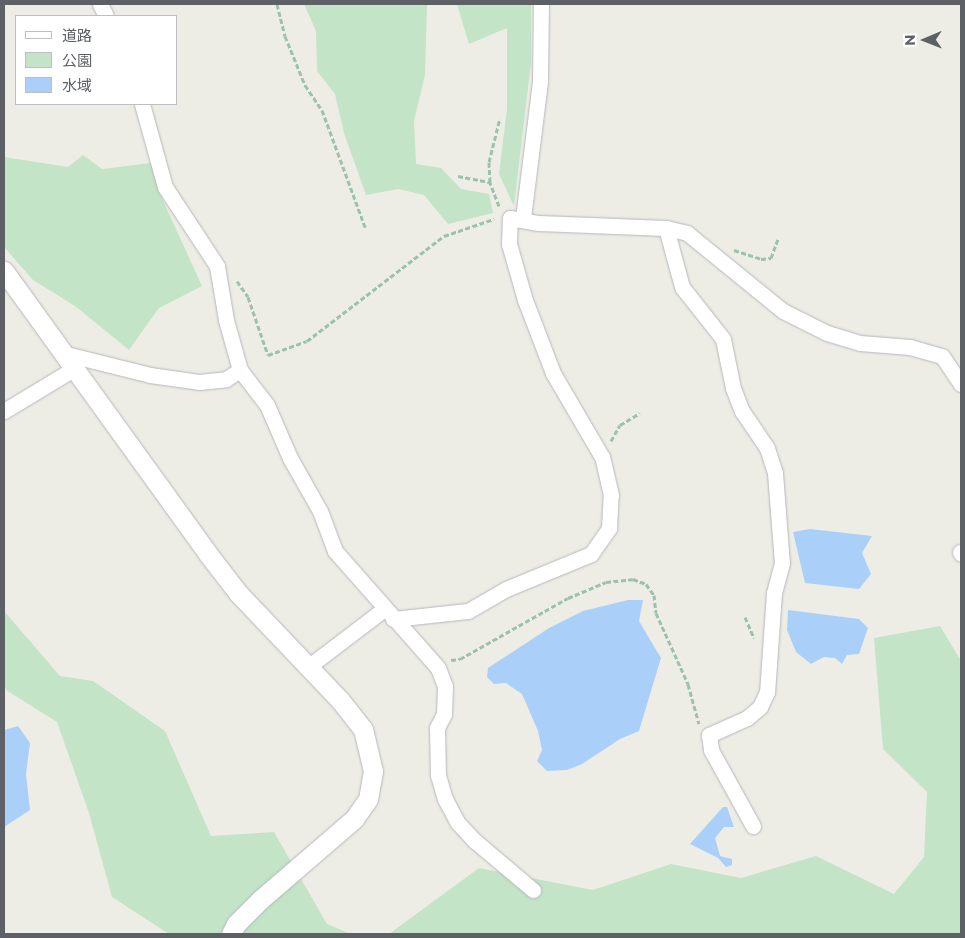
<!DOCTYPE html>
<meta charset="utf-8">
<style>
body{margin:0}
#map{position:relative;width:965px;height:938px;overflow:hidden;background:#eeede5;font-family:Montserrat,"Noto Sans JP",sans-serif}
div>[style]{position:absolute}
.green>*{inset:0;background:#c3e4c6}
.water>*{inset:0;background:#aad0f9}
.path>*{height:3px;margin-top:-1.5px;transform-origin:0;background:repeating-linear-gradient(90deg,#9bc2aa 0 5px,transparent 0 7.5px)}
.roads{filter:drop-shadow(0 0 1px #b5b7bb) drop-shadow(0 0 1px #b5b7bb)}
.minor>*{height:15px;margin:-7.5px;padding:0 7.5px;transform-origin:7.5px;border-radius:7.5px;background:#fff}
.tertiary>*{height:19px;margin:-9.5px;padding:0 9.5px;transform-origin:9.5px;border-radius:9.5px;background:#fff}
span{translate:-50% -50%;white-space:nowrap;text-align:center;line-height:1.15;-webkit-text-stroke:4px #fff;paint-order:stroke}
.frame{position:absolute;inset:0;border:5px solid #5d6064;pointer-events:none}
.legend{position:absolute;left:15px;top:15px;width:162px;height:90px;box-sizing:border-box;background:#fff;border:1px solid #bebfc1;margin:0;padding:6px 9px;list-style:none;font-size:15px;color:#5d6064}
.legend li{display:flex;align-items:center;gap:10px;height:25px}
.legend b{width:25px;border:1px solid #bebfc1}
.north{position:absolute;left:900px;top:15px;width:50px;height:50px;-webkit-text-stroke:4px #fff;paint-order:stroke;rotate:269deg;font-size:14px;font-weight:700;line-height:20px;text-align:center;color:#5d6064}
.north::after{content:'';display:block;margin:auto;width:18px;height:22px;background:#5d6064;clip-path:polygon(50% 0,100% 100%,50% 72%,0 100%)}
</style>
<div id="map">
<div class="green">
<i style="clip-path:polygon(304px 4px,427px 4px,425px 75px,414px 121px,416px 164px,441px 168px,461px 189px,489px 194px,493px 213px,448px 224px,424px 195px,398px 189px,366px 195px,344px 133px,335px 94px,317px 71px,316px 31px)"></i>
<i style="clip-path:polygon(457px 4px,531px 4px,531px 63px,514px 206px,499px 174px,507px 109px,507px 28px,469px 44px)"></i>
<i style="clip-path:polygon(83px 155px,102px 169px,151px 163px,160px 194px,202px 286px,159px 308px,129px 350px,75px 306px,33px 280px,4px 247px,4px 157px,68px 167px)"></i>
<i style="clip-path:polygon(4px 611px,60px 676px,93px 681px,165px 731px,211px 836px,274px 832px,327px 924px,351px 934px,169px 934px,112px 897px,89px 813px,57px 722px,6px 690px,4px 684px)"></i>
<i style="clip-path:polygon(940px 626px,961px 661px,961px 934px,389px 934px,479px 868px,593px 890px,671px 864px,741px 878px,816px 856px,894px 894px,924px 857px,927px 792px,883px 749px,874px 638px)"></i>
</div>
<div class="water">
<i style="clip-path:polygon(810px 529px,872px 536px,862px 553px,871px 574px,859px 589px,805px 583px,793px 532px)"></i>
<i style="clip-path:polygon(628px 600px,643px 600px,639px 621px,661px 658px,639px 731px,620px 739px,582px 764px,567px 770px,547px 771px,537px 761px,542px 750px,538px 731px,522px 694px,506px 683px,494px 684px,487px 677px,488px 668px,549px 628px,583px 611px)"></i>
<i style="clip-path:polygon(788px 610px,859px 619px,868px 628px,859px 654px,847px 655px,842px 664px,835px 658px,824px 657px,811px 664px,796px 652px,787px 630px)"></i>
<i style="clip-path:polygon(18px 726px,30px 743px,26px 774px,30px 810px,4px 827px,4px 730px)"></i>
<i style="clip-path:polygon(723px 807px,727px 807px,734px 827px,724px 827px,715px 838px,720px 856px,732px 859px,732px 865px,726px 867px,718px 858px,690px 844px)"></i>
</div>
<div class="path">
<i style="left:277px;top:4px;width:33px;rotate:76deg"></i>
<i style="left:285px;top:36px;width:53px;rotate:67.8deg"></i>
<i style="left:305px;top:85px;width:30px;rotate:56deg"></i>
<i style="left:322px;top:110px;width:125px;rotate:69.8deg"></i>
<i style="left:458px;top:176px;width:33px;rotate:11deg"></i>
<i style="left:499px;top:206px;width:26px;rotate:-111deg"></i>
<i style="left:490px;top:182px;width:20px;rotate:-93deg"></i>
<i style="left:489px;top:162px;width:45px;rotate:-76deg"></i>
<i style="left:734px;top:250px;width:28px;rotate:18deg"></i>
<i style="left:761px;top:259px;width:10px;rotate:-6deg"></i>
<i style="left:771px;top:258px;width:20px;rotate:-70deg"></i>
<i style="left:237px;top:281px;width:19px;rotate:55deg"></i>
<i style="left:248px;top:297px;width:61px;rotate:71deg"></i>
<i style="left:268px;top:355px;width:41px;rotate:-19.7deg"></i>
<i style="left:307px;top:341px;width:173px;rotate:-37.5deg"></i>
<i style="left:444px;top:236px;width:53px;rotate:-18.8deg"></i>
<i style="left:611px;top:441px;width:18px;rotate:-61deg"></i>
<i style="left:620px;top:425px;width:23px;rotate:-31deg"></i>
<i style="left:745px;top:617px;width:23px;rotate:67deg"></i>
<i style="left:451px;top:660px;width:9px;rotate:-6deg"></i>
<i style="left:460px;top:659px;width:124px;rotate:-29.5deg"></i>
<i style="left:568px;top:598px;width:41px;rotate:-22.8deg"></i>
<i style="left:606px;top:582px;width:27px;rotate:-6deg"></i>
<i style="left:633px;top:579px;width:14px;rotate:21deg"></i>
<i style="left:646px;top:584px;width:14px;rotate:54deg"></i>
<i style="left:654px;top:595px;width:18px;rotate:84deg"></i>
<i style="left:656px;top:613px;width:78px;rotate:65.7deg"></i>
<i style="left:688px;top:684px;width:41px;rotate:74.6deg"></i>
</div>
<div class="roads">
<div class="minor">
<i style="left:100px;top:4px;width:13px;rotate:63deg"></i>
<i style="left:142px;top:104px;width:86px;rotate:74.5deg"></i>
<i style="left:165px;top:187px;width:95px;rotate:56.6deg"></i>
<i style="left:217px;top:266px;width:55px;rotate:80.5deg"></i>
<i style="left:226px;top:320px;width:52px;rotate:74.4deg"></i>
<i style="left:240px;top:370px;width:44px;rotate:52.4deg"></i>
<i style="left:267px;top:405px;width:58px;rotate:66.5deg"></i>
<i style="left:290px;top:458px;width:61px;rotate:60.5deg"></i>
<i style="left:320px;top:511px;width:43px;rotate:69.4deg"></i>
<i style="left:335px;top:551px;width:156px;rotate:48.6deg"></i>
<i style="left:438px;top:668px;width:19px;rotate:69deg"></i>
<i style="left:445px;top:686px;width:28px;rotate:92deg"></i>
<i style="left:444px;top:714px;width:16px;rotate:117deg"></i>
<i style="left:437px;top:728px;width:47px;rotate:88.8deg"></i>
<i style="left:438px;top:775px;width:25px;rotate:74deg"></i>
<i style="left:445px;top:799px;width:27px;rotate:62deg"></i>
<i style="left:458px;top:823px;width:25px;rotate:47deg"></i>
<i style="left:475px;top:841px;width:76px;rotate:40.2deg"></i>
<i style="left:523px;top:218px;width:138px;rotate:-82.9deg"></i>
<i style="left:540px;top:81px;width:77px;rotate:-89.3deg"></i>
<i style="left:666px;top:228px;width:61px;rotate:74.8deg"></i>
<i style="left:682px;top:287px;width:66px;rotate:51.7deg"></i>
<i style="left:723px;top:339px;width:50px;rotate:78.5deg"></i>
<i style="left:733px;top:388px;width:25px;rotate:69deg"></i>
<i style="left:742px;top:411px;width:45px;rotate:56deg"></i>
<i style="left:767px;top:448px;width:26px;rotate:72deg"></i>
<i style="left:775px;top:473px;width:90px;rotate:85.6deg"></i>
<i style="left:782px;top:563px;width:31px;rotate:105deg"></i>
<i style="left:774px;top:593px;width:99px;rotate:94deg"></i>
<i style="left:767px;top:692px;width:17px;rotate:115deg"></i>
<i style="left:760px;top:707px;width:17px;rotate:140deg"></i>
<i style="left:747px;top:718px;width:42px;rotate:155.9deg"></i>
<i style="left:709px;top:735px;width:15px;rotate:82deg"></i>
<i style="left:711px;top:750px;width:87px;rotate:61.1deg"></i>
<i style="left:66px;top:354px;width:87px;rotate:14deg"></i>
<i style="left:150px;top:375px;width:49px;rotate:8.1deg"></i>
<i style="left:199px;top:382px;width:27px;rotate:-6deg"></i>
<i style="left:226px;top:379px;width:17px;rotate:-33deg"></i>
<i style="left:4px;top:411px;width:83px;rotate:-31.2deg"></i>
<i style="left:960px;top:552px;width:2px;rotate:63deg"></i>
<i style="left:393px;top:619px;width:75px;rotate:-6.1deg"></i>
<i style="left:468px;top:611px;width:44px;rotate:-30.1deg"></i>
<i style="left:506px;top:589px;width:92px;rotate:-22.4deg"></i>
<i style="left:591px;top:554px;width:32px;rotate:-55deg"></i>
<i style="left:609px;top:528px;width:33px;rotate:-87deg"></i>
<i style="left:611px;top:495px;width:39px;rotate:-103deg"></i>
<i style="left:602px;top:457px;width:97px;rotate:-120.3deg"></i>
<i style="left:553px;top:373px;width:78px;rotate:-111deg"></i>
<i style="left:525px;top:300px;width:58px;rotate:-105.9deg"></i>
<i style="left:509px;top:244px;width:26px;rotate:-88deg"></i>
<i style="left:510px;top:218px;width:29px;rotate:10deg"></i>
<i style="left:539px;top:223px;width:127px;rotate:2.3deg"></i>
<i style="left:666px;top:228px;width:22px;rotate:13deg"></i>
<i style="left:687px;top:233px;width:124px;rotate:39.1deg"></i>
<i style="left:783px;top:311px;width:49px;rotate:26.6deg"></i>
<i style="left:827px;top:333px;width:34px;rotate:17deg"></i>
<i style="left:860px;top:343px;width:50px;rotate:4.6deg"></i>
<i style="left:910px;top:347px;width:33px;rotate:16deg"></i>
<i style="left:942px;top:356px;width:34px;rotate:56deg"></i>
<i style="left:308px;top:667px;width:96px;rotate:-37.3deg"></i>
</div>
<div class="tertiary">
<i style="left:4px;top:271px;width:349px;rotate:54.2deg"></i>
<i style="left:208px;top:554px;width:49px;rotate:52.4deg"></i>
<i style="left:238px;top:593px;width:148px;rotate:46.4deg"></i>
<i style="left:340px;top:700px;width:37px;rotate:52deg"></i>
<i style="left:363px;top:729px;width:43px;rotate:76.6deg"></i>
<i style="left:373px;top:771px;width:28px;rotate:100deg"></i>
<i style="left:368px;top:799px;width:24px;rotate:125deg"></i>
<i style="left:354px;top:819px;width:123px;rotate:139.3deg"></i>
<i style="left:261px;top:899px;width:35px;rotate:135deg"></i>
<i style="left:236px;top:924px;width:11px;rotate:117deg"></i>
</div>
</div>
<div class="frame"></div>
<ul class="legend">
<li><b style="height:6px;background:#fff"></b>道路</li>
<li><b style="height:14px;background:#c3e4c6"></b>公園</li>
<li><b style="height:14px;background:#aad0f9"></b>水域</li>
</ul>
<div class="north">N</div>
</div>
